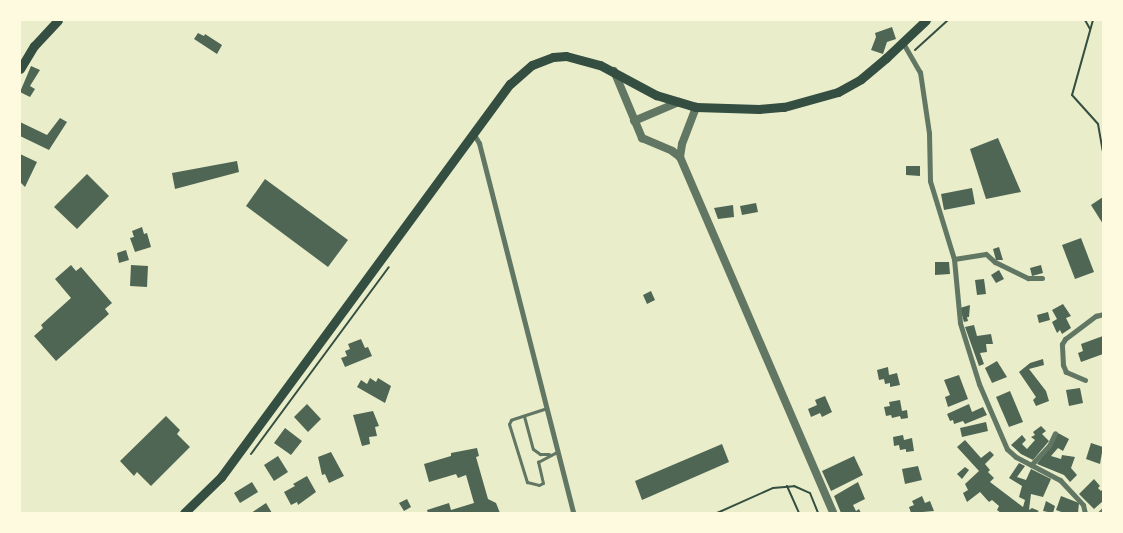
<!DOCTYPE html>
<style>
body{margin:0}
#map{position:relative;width:1123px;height:533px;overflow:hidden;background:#e9edc9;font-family:"IBM Plex Serif",serif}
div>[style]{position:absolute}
.building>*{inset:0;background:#4f6655}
.path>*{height:2px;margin:-1px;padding:0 1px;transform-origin:1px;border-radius:1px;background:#344e41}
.service>*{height:3px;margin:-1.5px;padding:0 1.5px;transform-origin:1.5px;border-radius:1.5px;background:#617663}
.minor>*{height:5px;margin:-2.5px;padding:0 2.5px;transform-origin:2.5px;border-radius:2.5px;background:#617663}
.tertiary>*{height:8px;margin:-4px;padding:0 4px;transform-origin:4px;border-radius:4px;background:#617663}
.secondary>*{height:9px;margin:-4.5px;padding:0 4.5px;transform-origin:4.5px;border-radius:4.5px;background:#344e41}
span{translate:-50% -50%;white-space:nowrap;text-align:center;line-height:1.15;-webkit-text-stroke:5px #fefae0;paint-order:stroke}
.frame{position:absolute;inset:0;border:21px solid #fefae0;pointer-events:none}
</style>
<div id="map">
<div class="building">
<i style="clip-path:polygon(892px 27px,896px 39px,887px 42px,883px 54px,871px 50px,876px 37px,875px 33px)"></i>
<i style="clip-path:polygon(198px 33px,204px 36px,205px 34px,222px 45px,217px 54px,194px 39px)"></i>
<i style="clip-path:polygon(31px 66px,40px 70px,30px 86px,35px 89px,30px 97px,20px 92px)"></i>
<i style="clip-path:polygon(60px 118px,67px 122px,49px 150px,20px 136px,20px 122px,47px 135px)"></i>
<i style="clip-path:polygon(998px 138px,1021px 192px,986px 199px,970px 149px)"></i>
<i style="clip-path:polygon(20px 154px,37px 162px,25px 187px,20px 182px)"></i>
<i style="clip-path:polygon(237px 161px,239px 172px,175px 189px,172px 173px)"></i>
<i style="clip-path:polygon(906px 166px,920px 166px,920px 176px,906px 175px)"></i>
<i style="clip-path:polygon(87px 174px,109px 196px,77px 229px,54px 207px)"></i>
<i style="clip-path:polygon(265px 179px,348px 240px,328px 267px,246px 206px)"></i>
<i style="clip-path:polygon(972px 188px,975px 204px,944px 210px,941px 194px)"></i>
<i style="clip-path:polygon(1103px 197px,1103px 224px,1091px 205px)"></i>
<i style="clip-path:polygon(756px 203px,758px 212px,742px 215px,740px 206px)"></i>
<i style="clip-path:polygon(733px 205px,734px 217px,718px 219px,714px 208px)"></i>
<i style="clip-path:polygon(142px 227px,144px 234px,147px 233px,151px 247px,135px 252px,130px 238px,134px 237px,132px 231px)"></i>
<i style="clip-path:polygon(1081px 238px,1094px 272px,1075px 279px,1062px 245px)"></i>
<i style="clip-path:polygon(999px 247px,1003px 260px,996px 260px,993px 249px)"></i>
<i style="clip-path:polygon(126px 250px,129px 260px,119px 263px,117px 253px)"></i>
<i style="clip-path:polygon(935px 262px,949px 262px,950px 274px,935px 275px)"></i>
<i style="clip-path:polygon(71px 265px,76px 271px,81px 267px,112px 303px,105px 309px,109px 314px,56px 361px,34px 336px,43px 328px,41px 325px,71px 298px,55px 279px)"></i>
<i style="clip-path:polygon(131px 265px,148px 266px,147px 287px,130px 286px)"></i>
<i style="clip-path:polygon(1041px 265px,1043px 273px,1032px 276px,1030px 268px)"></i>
<i style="clip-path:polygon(999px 270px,1004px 279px,996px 283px,991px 275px)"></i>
<i style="clip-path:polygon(984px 279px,986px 294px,977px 295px,975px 280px)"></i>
<i style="clip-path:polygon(651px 291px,655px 300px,647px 304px,643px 295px)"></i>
<i style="clip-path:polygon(1063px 304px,1071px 316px,1066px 318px,1071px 328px,1062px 334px,1060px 330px,1057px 333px,1052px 322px,1057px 319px,1052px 310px)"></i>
<i style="clip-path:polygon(970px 305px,969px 317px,967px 317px,968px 321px,964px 322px,960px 308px)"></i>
<i style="clip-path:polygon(1048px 312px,1050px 320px,1039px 323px,1037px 315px)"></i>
<i style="clip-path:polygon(974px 325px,977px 336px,991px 334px,993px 344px,986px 344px,987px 352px,980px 353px,984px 364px,979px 366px,965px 327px)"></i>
<i style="clip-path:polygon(1103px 336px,1103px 354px,1081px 362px,1078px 353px,1083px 351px,1081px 344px)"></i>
<i style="clip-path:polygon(361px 339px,365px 348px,368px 347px,372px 356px,345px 367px,341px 358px,347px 356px,345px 351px,350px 349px,348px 344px)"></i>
<i style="clip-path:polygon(1043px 359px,1044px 365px,1029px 369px,1046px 391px,1049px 401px,1036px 406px,1033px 400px,1036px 397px,1019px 372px,1030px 363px)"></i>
<i style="clip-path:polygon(997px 361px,1007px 377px,992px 383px,985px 368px)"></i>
<i style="clip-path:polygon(888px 367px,889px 375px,897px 373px,900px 385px,890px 387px,890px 383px,885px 384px,884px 379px,879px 380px,877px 370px)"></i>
<i style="clip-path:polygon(959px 375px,968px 399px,948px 407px,945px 397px,950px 395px,944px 380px)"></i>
<i style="clip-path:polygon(370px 378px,376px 382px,378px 378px,391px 386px,385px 403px,357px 387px,361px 380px,367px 384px)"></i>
<i style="clip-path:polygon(1080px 388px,1083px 403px,1069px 406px,1066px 390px)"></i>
<i style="clip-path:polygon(1010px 391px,1023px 422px,1009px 427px,996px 397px)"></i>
<i style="clip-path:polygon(825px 396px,832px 412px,822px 417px,820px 413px,811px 417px,808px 409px,817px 405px,815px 400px)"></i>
<i style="clip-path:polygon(900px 400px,902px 411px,907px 410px,908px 418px,901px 419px,900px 416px,892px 418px,891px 415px,886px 416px,884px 407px,890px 406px,889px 402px)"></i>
<i style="clip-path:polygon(307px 404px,321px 419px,308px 432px,294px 417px)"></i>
<i style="clip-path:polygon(969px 404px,972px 412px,983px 407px,987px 415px,965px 424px,963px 421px,954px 424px,953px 420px,950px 421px,947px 414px)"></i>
<i style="clip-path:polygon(373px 411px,379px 426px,375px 427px,377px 436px,369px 437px,370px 444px,362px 446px,353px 415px)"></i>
<i style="clip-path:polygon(166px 416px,180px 430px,177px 434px,190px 447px,151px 486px,137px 472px,134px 476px,120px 461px)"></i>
<i style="clip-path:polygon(986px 422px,988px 431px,962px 437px,960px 428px)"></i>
<i style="clip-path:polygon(1041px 426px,1046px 431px,1042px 434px,1049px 441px,1033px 460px,1021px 454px,1011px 445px,1022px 435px,1026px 440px,1022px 444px,1027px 449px,1035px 440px,1031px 437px,1035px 435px,1033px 432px)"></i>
<i style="clip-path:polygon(285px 428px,302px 441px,291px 455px,274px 443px)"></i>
<i style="clip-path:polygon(1058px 433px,1069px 439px,1063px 451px,1058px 448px,1051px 456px,1061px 459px,1062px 455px,1075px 457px,1071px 468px,1077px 475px,1070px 482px,1064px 475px,1037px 464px)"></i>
<i style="clip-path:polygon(903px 435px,904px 440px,912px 438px,914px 451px,906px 452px,906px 449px,900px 450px,899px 445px,894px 446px,893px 437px)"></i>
<i style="clip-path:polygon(965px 440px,981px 458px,990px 451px,994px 455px,985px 464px,990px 470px,988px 472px,994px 478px,990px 482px,1023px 507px,1025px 500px,1019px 497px,1022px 486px,1009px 478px,1019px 463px,1025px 466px,1017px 477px,1026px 480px,1031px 469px,1051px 479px,1043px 497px,1031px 494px,1029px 510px,1032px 508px,1039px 511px,1036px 513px,1001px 513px,997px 510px,999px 506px,992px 500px,989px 502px,980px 492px,967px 502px,963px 493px,968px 490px,965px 484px,979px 471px,957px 447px)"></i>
<i style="clip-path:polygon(1091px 443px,1103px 447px,1100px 464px,1086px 459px)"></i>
<i style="clip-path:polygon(722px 444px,729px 462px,642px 500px,635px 481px)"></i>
<i style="clip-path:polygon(477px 448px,479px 456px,476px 457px,488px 499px,496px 503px,500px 513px,428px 513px,427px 510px,449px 503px,451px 510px,474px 503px,466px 475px,458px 478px,456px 474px,429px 482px,424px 464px,451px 456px,451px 453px)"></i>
<i style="clip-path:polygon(331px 452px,344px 476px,329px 483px,325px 474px,322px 475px,318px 457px)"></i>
<i style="clip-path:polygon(278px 456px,288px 472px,274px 481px,264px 465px)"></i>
<i style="clip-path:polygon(854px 456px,863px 475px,831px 491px,822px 471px)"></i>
<i style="clip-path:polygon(918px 466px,922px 480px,905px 484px,902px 469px)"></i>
<i style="clip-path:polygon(965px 467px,969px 470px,962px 479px,957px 474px)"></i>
<i style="clip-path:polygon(307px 476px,316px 492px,298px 505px,297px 502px,291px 505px,284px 492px,295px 486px,293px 484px)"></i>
<i style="clip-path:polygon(1094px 479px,1100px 486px,1098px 488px,1101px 491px,1103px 489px,1103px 501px,1094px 509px,1079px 494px)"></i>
<i style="clip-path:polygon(252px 482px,258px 492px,240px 503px,234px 493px)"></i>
<i style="clip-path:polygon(858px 482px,865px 499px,853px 505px,856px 511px,859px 509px,861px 513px,841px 513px,834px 496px)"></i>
<i style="clip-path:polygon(922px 496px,925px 503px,930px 501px,934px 511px,911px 513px,909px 507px,914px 505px,912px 501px)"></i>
<i style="clip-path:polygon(1061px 496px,1079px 503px,1078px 513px,1064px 513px,1056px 510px)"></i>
<i style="clip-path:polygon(407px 499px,411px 507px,404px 511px,399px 503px)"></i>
<i style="clip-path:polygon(1046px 501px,1055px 506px,1053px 513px,1043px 511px)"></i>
<i style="clip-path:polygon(266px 503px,272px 513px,251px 513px)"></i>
</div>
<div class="path">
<i style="left:1085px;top:20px;width:10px;rotate:61deg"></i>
<i style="left:1093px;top:20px;width:78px;rotate:105.6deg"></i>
<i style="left:1072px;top:95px;width:39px;rotate:48deg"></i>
<i style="left:1098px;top:124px;width:27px;rotate:80deg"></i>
<i style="left:915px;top:50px;width:45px;rotate:-42.3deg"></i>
<i style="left:251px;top:454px;width:232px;rotate:-53.6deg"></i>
<i style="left:787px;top:486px;width:30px;rotate:66deg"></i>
<i style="left:717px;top:513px;width:61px;rotate:-24.1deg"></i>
<i style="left:773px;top:488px;width:21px;rotate:-5deg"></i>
<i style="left:794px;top:486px;width:17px;rotate:24deg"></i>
<i style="left:810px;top:493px;width:22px;rotate:68deg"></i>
</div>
<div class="service">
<i style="left:547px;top:408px;width:38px;rotate:162deg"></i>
<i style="left:511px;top:420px;width:4px;rotate:117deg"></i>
<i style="left:509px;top:424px;width:61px;rotate:72.8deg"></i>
<i style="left:527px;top:482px;width:12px;rotate:14deg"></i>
<i style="left:539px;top:485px;width:4px;rotate:-27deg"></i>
<i style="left:543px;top:483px;width:22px;rotate:-103deg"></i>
<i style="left:538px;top:462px;width:21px;rotate:-28deg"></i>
<i style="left:524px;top:416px;width:34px;rotate:75deg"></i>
<i style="left:533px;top:449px;width:9px;rotate:36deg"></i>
<i style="left:540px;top:454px;width:9px"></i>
</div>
<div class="minor">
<i style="left:903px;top:43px;width:34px;rotate:60deg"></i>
<i style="left:920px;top:72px;width:62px;rotate:81.6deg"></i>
<i style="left:929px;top:133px;width:48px;rotate:88.8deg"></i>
<i style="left:930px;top:181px;width:82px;rotate:72.9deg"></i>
<i style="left:954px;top:259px;width:64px;rotate:84.6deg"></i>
<i style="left:960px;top:323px;width:64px;rotate:72.7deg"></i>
<i style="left:979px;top:384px;width:71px;rotate:66.7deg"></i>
<i style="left:1007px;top:449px;width:12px;rotate:42deg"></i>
<i style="left:1016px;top:457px;width:50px;rotate:27.6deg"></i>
<i style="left:1060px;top:480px;width:34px;rotate:47deg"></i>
<i style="left:1083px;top:505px;width:8px;rotate:76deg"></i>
<i style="left:473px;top:133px;width:12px;rotate:59deg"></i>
<i style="left:479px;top:143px;width:382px;rotate:75.7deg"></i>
<i style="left:954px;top:259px;width:32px;rotate:-9deg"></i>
<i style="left:986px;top:254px;width:12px;rotate:42deg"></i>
<i style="left:995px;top:262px;width:37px;rotate:26deg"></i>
<i style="left:1028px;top:278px;width:14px"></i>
<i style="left:1085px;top:380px;width:21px;rotate:-157deg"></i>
<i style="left:1066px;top:372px;width:8px;rotate:-113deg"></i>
<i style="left:1063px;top:365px;width:21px;rotate:-93deg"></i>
<i style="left:1062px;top:344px;width:6px;rotate:-59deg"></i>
<i style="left:1065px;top:339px;width:39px;rotate:-37deg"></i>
<i style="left:1096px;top:316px;width:7px;rotate:-16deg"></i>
<i style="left:1031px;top:465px;width:26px;rotate:-47deg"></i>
<i style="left:1049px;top:446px;width:14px;rotate:-65deg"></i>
<i style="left:1100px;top:513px;width:4px;rotate:-45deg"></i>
</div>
<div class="tertiary">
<i style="left:614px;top:71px;width:73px;rotate:67.3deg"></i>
<i style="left:642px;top:138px;width:33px;rotate:23deg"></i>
<i style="left:672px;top:151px;width:10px;rotate:37deg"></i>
<i style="left:680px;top:157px;width:387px;rotate:66.7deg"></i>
<i style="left:634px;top:121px;width:49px;rotate:-22.9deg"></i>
<i style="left:680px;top:157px;width:13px;rotate:-81deg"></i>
<i style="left:682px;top:144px;width:40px;rotate:-69deg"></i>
</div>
<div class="secondary">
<i style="left:20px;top:69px;width:27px;rotate:-59deg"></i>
<i style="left:34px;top:46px;width:35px;rotate:-47deg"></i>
<i style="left:184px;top:513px;width:52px;rotate:-44.2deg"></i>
<i style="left:221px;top:477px;width:488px;rotate:-53.7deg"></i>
<i style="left:510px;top:84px;width:29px;rotate:-41deg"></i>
<i style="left:532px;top:65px;width:22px;rotate:-21deg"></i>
<i style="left:553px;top:57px;width:13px;rotate:-4deg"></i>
<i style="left:566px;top:56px;width:35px;rotate:15deg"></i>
<i style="left:600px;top:65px;width:64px;rotate:28.2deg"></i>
<i style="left:656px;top:95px;width:42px;rotate:16.7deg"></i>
<i style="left:696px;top:107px;width:63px;rotate:1.8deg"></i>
<i style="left:759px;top:109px;width:25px;rotate:-5deg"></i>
<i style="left:784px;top:107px;width:56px;rotate:-15.5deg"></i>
<i style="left:838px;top:92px;width:26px;rotate:-29deg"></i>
<i style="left:861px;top:79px;width:33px;rotate:-40deg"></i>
<i style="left:886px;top:58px;width:55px;rotate:-43.5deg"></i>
</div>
<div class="frame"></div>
</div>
